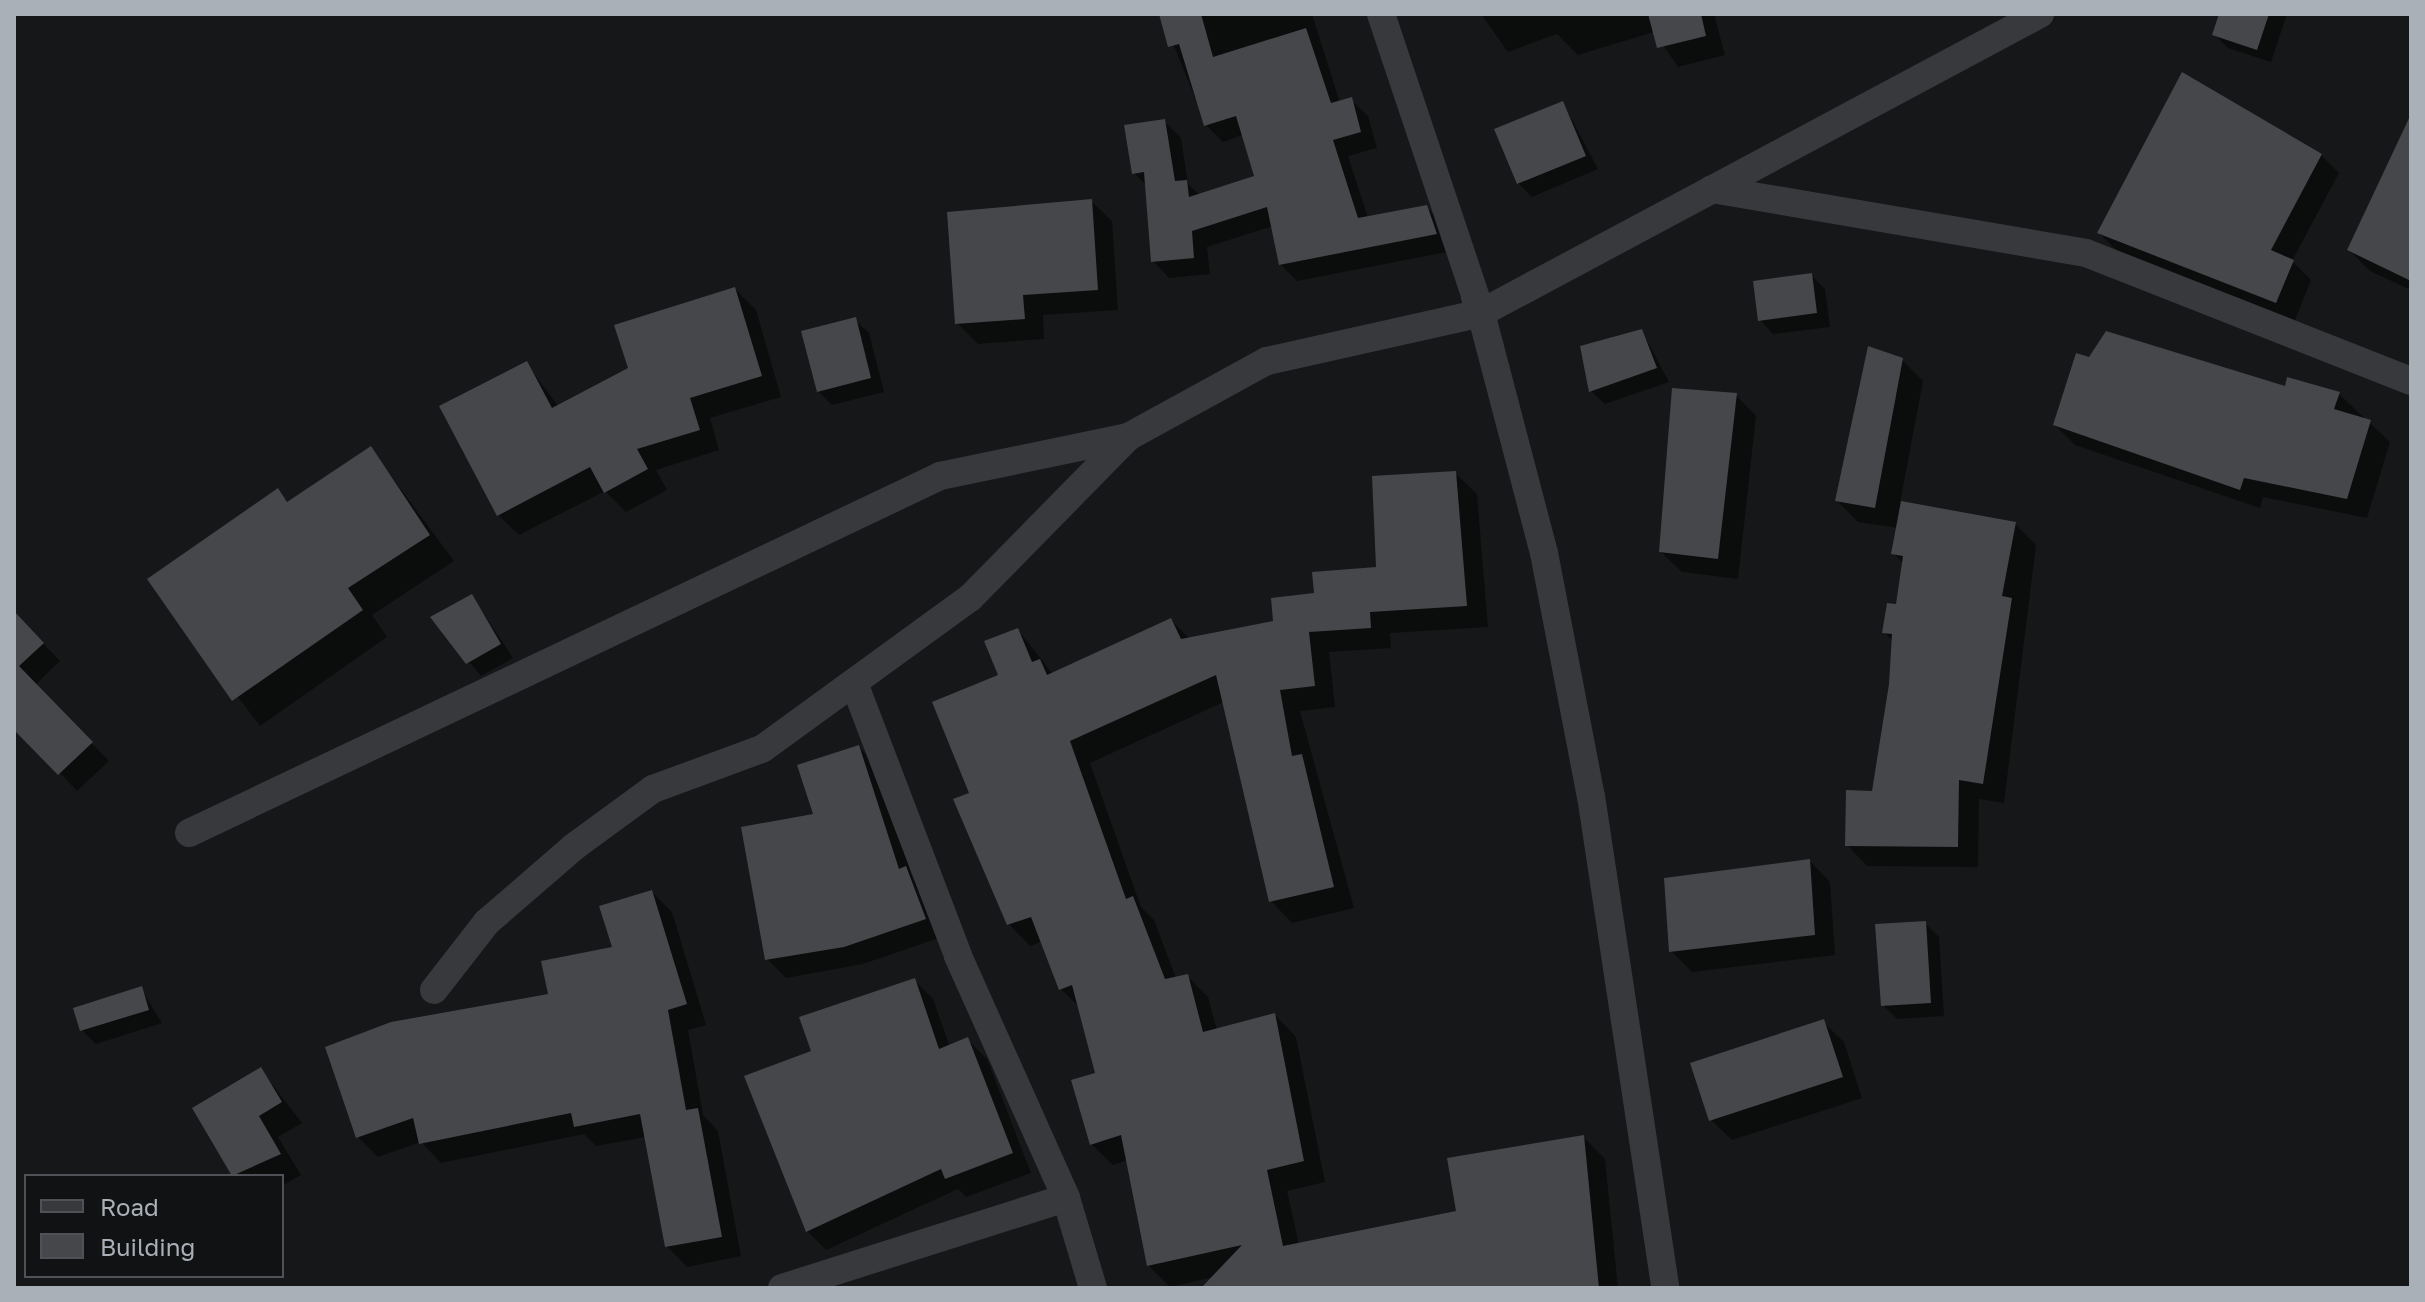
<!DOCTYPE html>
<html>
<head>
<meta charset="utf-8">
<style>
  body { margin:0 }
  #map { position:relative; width:2425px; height:1302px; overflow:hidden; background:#161718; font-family:"Golos Text",sans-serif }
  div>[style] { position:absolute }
  .shadow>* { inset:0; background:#0007 }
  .building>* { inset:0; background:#45474b }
  .minor>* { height:28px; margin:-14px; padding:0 14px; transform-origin:14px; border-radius:14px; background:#38393d }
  span { translate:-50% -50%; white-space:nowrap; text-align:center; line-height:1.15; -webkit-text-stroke:8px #111213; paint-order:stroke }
  .frame { position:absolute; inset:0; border:16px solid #a9b0b7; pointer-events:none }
  .legend { position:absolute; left:24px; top:1174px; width:260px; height:104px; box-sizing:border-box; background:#111213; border:2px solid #4e5155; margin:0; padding:10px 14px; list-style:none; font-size:24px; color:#a9b0b7 }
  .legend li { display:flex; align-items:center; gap:16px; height:40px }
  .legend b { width:40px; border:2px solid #4e5155 }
</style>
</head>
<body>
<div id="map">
  <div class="shadow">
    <i style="clip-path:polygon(1161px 14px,1312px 14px,1340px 103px,1351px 100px,1368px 116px,1377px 148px,1348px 156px,1368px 218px,1426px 207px,1443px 224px,1452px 251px,1297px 281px,1280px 264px,1273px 226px,1207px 247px,1210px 274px,1169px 278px,1153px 261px,1147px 186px,1134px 173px,1164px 121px,1181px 138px,1188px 184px,1200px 195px,1256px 178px,1243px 135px,1223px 142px,1206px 125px)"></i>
    <i style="clip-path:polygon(1481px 14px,1714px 14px,1725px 55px,1678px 67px,1654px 32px,1578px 55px,1557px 34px,1508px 52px)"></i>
    <i style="clip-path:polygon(2221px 14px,2287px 14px,2271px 62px,2228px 48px,2214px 34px)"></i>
    <i style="clip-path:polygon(1563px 103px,1598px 169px,1532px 197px,1518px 183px)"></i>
    <i style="clip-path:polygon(2321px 155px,2339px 173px,2292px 261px,2311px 280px,2295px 320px,2117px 251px,2099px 233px)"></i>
    <i style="clip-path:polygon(2411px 164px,2411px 290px,2370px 271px,2349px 250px)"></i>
    <i style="clip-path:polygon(1091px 201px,1112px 221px,1118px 310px,1043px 315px,1044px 339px,978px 344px,957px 323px)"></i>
    <i style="clip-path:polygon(1811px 275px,1825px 289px,1830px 327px,1773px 334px,1760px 320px)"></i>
    <i style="clip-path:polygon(735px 289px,756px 310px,781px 397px,710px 418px,719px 450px,656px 470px,667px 490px,626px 512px,605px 491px,519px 535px,498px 515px,526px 363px,559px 407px,630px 369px)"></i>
    <i style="clip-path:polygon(855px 320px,869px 333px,884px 392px,832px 405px,818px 391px)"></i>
    <i style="clip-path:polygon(1642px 331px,1669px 382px,1605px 404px,1591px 391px)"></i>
    <i style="clip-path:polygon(1902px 360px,1923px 381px,1900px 503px,2015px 524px,2036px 545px,2004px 803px,1979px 799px,1978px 867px,1867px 866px,1847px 845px,1873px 793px,1891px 685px,1893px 641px,1884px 632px,1898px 607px,1904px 564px,1893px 553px,1898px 528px,1858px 522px,1837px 501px)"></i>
    <i style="clip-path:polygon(2286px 388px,2339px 394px,2390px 442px,2367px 518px,2263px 497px,2260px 508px,2075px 445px,2055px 425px)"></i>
    <i style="clip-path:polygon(1736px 395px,1756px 416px,1738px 579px,1682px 572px,1661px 552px)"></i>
    <i style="clip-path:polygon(371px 449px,454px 561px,372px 615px,387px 637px,260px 726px,149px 580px,277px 491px,289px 503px)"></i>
    <i style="clip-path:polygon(1455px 473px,1477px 494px,1488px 627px,1390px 633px,1391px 648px,1329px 652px,1335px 707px,1300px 711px,1354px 908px,1292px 923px,1271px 901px,1224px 702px,1090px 763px,1141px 907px,1154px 920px,1176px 978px,1187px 976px,1208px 997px,1217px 1030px,1275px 1015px,1296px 1037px,1325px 1182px,1287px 1191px,1299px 1245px,1458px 1212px,1584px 1138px,1605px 1159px,1618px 1288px,1204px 1288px,1214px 1277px,1170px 1287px,1149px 1266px,1128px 1160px,1113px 1165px,1091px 1144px,1098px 1075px,1080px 1008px,1061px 989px,1043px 941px,1030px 946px,1009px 924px,972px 794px,1001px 676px,1018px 630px,1053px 674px,1171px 620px,1190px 639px,1276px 623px,1316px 595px,1378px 569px)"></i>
    <i style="clip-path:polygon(472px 596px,513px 658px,481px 676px,432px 618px)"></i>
    <i style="clip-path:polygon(14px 613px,60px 661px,35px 685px,109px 761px,77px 791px,14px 724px)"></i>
    <i style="clip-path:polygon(859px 747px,877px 766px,912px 876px,942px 937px,863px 964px,786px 978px,767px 959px,815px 816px)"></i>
    <i style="clip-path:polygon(1810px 861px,1830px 882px,1835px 955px,1692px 972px,1671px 951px)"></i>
    <i style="clip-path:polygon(652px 892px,672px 912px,706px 1025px,688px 1030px,703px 1115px,718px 1131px,741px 1256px,687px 1267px,667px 1246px,646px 1137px,596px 1146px,584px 1134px,441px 1163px,421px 1142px,378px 1157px,358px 1137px,614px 948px)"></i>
    <i style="clip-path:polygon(1925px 923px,1939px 937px,1944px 1016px,1897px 1019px,1883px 1005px)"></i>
    <i style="clip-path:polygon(914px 980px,933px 999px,950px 1047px,968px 1040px,987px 1059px,1031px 1173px,966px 1197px,958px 1189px,826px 1250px,807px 1231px,813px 1052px)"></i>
    <i style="clip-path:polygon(141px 989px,162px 1023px,96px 1044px,82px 1030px)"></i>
    <i style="clip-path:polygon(1823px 1022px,1844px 1042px,1862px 1098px,1732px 1140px,1711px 1120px)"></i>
    <i style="clip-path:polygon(261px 1070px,302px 1123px,278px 1137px,301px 1175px,282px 1186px,282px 1176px,234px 1176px,194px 1109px)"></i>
  </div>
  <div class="building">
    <i style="clip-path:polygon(1159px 14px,1201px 14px,1213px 57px,1306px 28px,1331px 103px,1352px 97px,1361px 132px,1333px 140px,1358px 218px,1427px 205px,1437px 234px,1279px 265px,1267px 207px,1192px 231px,1194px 258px,1151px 262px,1144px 172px,1132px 174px,1124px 125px,1165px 119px,1175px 181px,1187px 180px,1189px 197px,1254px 176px,1236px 116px,1204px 126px,1179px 44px,1168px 47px)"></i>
    <i style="clip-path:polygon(1648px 14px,1701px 14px,1706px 36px,1657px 48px)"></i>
    <i style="clip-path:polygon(2219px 14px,2269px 14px,2257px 50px,2212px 35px)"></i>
    <i style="clip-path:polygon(2182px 72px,2322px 154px,2271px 250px,2294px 260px,2276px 303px,2097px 233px)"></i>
    <i style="clip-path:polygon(1563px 101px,1586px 156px,1517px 184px,1494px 129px)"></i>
    <i style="clip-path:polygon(2411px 114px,2411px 281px,2347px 250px)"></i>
    <i style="clip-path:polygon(1092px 199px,1098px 290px,1023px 295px,1025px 319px,955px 324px,947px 212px)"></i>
    <i style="clip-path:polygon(1812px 273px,1817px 313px,1758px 321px,1753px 281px)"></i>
    <i style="clip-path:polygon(735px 287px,762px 376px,690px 398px,700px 430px,637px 449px,648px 469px,604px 493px,590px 467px,497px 516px,439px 406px,527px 361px,552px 408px,628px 368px,614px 325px)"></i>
    <i style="clip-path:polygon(856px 317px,871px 378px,817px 392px,801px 331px)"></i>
    <i style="clip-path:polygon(1642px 329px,1657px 368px,1589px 392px,1580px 346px)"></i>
    <i style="clip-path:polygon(2106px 331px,2285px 386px,2287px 377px,2340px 392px,2334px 409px,2371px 420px,2347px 499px,2244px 478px,2240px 490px,2053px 425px,2076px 353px,2089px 357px)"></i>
    <i style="clip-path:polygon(1868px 346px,1903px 358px,1875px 508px,1835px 501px)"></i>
    <i style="clip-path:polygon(1672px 388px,1737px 393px,1718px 559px,1659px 552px)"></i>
    <i style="clip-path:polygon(371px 446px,430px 535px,348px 588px,363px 610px,232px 701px,147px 579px,278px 488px,287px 502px)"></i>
    <i style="clip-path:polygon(1456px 471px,1467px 606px,1370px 612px,1371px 628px,1309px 632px,1315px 686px,1280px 690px,1292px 756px,1302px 754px,1334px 887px,1269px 902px,1216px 675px,1070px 741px,1126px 899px,1133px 896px,1165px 979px,1188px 974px,1203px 1032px,1275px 1013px,1304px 1161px,1267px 1170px,1283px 1246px,1456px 1211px,1447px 1158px,1584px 1135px,1599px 1288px,1201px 1288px,1242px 1245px,1147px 1266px,1121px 1135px,1090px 1145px,1071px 1080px,1095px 1073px,1072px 985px,1059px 990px,1031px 917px,1007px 925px,953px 799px,969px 793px,932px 702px,998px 675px,984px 641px,1018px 628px,1032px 662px,1040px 659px,1047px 675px,1171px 618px,1181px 639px,1273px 621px,1271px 598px,1314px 593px,1312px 572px,1376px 567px,1372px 476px)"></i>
    <i style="clip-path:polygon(1901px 501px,2016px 522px,2002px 596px,2012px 598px,1983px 784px,1959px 780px,1958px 847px,1845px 846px,1846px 790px,1872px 791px,1889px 684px,1892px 634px,1882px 633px,1887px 603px,1896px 604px,1903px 556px,1891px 554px)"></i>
    <i style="clip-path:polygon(472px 594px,501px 644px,466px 664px,430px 617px)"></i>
    <i style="clip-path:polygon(14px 611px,44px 643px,19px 666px,93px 742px,58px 775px,14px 730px)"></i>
    <i style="clip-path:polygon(859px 745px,899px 869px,906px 866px,926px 919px,844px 947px,765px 960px,741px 827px,813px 814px,797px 765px)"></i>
    <i style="clip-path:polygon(1810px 859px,1815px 935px,1669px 952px,1664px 878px)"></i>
    <i style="clip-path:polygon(652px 890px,687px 1004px,668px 1010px,686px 1110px,698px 1108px,722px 1237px,665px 1247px,640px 1114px,574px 1127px,571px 1113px,419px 1144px,413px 1118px,356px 1138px,325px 1047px,391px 1022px,548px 994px,541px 961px,612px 947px,599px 906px)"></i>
    <i style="clip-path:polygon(1926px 921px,1931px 1003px,1881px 1006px,1875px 924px)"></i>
    <i style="clip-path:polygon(915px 978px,939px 1049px,968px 1037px,1013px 1153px,945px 1179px,941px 1169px,806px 1232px,744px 1076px,811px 1051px,799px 1017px)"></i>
    <i style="clip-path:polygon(142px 986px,149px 1010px,80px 1031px,73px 1008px)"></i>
    <i style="clip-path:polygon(1824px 1019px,1843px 1077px,1709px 1121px,1690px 1063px)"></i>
    <i style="clip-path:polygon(261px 1067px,282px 1102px,259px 1116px,281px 1154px,232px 1176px,192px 1108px)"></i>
  </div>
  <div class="minor">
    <i style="left:1381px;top:14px;width:315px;rotate:71.5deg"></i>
    <i style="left:1481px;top:313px;width:248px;rotate:75.3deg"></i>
    <i style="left:1544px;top:553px;width:248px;rotate:79.1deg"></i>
    <i style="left:1591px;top:796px;width:498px;rotate:81.4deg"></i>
    <i style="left:1712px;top:189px;width:379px;rotate:9.7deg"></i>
    <i style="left:2086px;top:253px;width:349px;rotate:21.5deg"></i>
    <i style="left:1475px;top:297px;width:17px;rotate:69deg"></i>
    <i style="left:1481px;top:313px;width:634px;rotate:-28.14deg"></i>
    <i style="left:854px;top:683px;width:292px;rotate:69.1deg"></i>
    <i style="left:958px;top:956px;width:265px;rotate:65.9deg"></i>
    <i style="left:1066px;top:1198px;width:94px;rotate:73.3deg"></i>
    <i style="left:189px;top:833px;width:832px;rotate:-25.42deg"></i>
    <i style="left:940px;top:476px;width:192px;rotate:-11.7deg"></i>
    <i style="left:1128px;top:437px;width:158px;rotate:-28.7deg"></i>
    <i style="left:1267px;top:361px;width:219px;rotate:-12.6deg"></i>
    <i style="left:434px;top:990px;width:86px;rotate:-52.1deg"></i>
    <i style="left:487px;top:922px;width:116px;rotate:-40.8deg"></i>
    <i style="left:575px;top:846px;width:97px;rotate:-36.2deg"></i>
    <i style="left:653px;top:789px;width:116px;rotate:-20.2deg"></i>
    <i style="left:762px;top:749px;width:257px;rotate:-36deg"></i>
    <i style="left:970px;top:598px;width:226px;rotate:-45.5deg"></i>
    <i style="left:782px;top:1288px;width:298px;rotate:-17.6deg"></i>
  </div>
  <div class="frame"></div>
  <ul class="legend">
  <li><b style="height:10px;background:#38393d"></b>Road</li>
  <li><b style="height:22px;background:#45474b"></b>Building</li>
  </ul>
</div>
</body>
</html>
